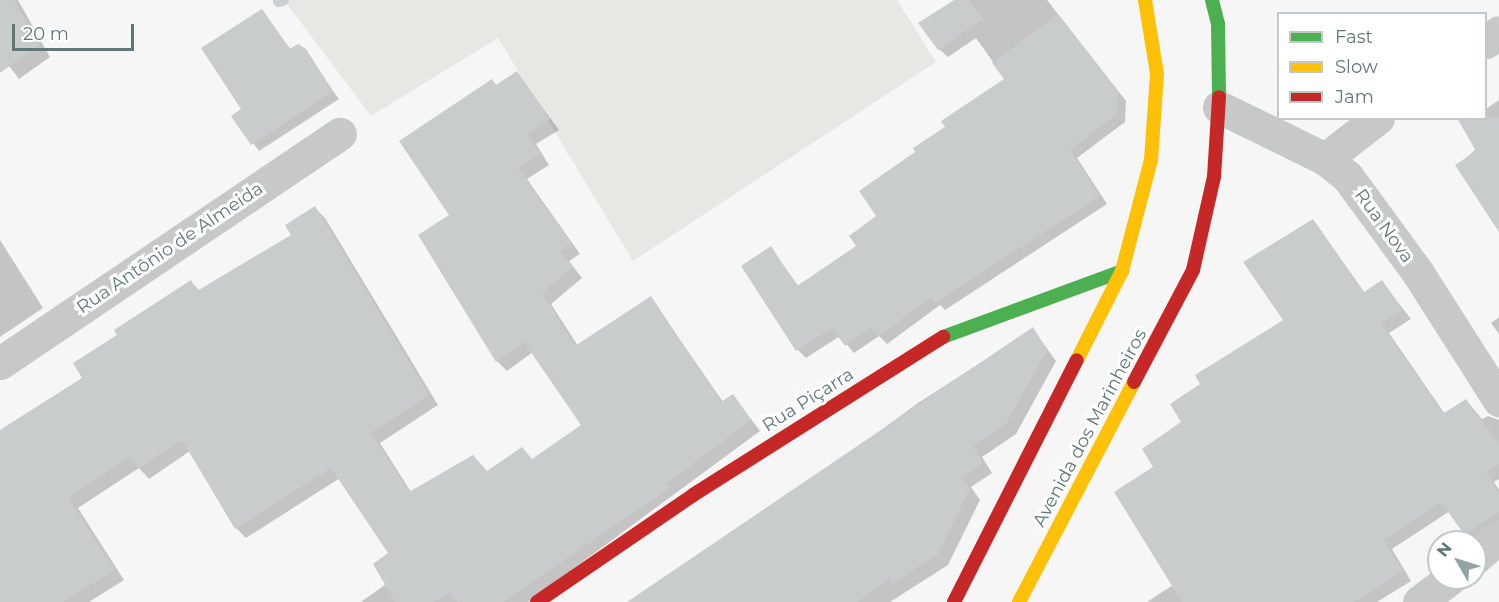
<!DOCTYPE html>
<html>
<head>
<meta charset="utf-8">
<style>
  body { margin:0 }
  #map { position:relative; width:1499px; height:602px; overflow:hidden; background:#f6f6f6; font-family:Montserrat,sans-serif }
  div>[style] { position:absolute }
  .green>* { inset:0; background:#e7e8e3 }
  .shadow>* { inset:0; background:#0003 }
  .stream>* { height:12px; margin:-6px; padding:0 6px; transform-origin:6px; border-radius:6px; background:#c8d2d1 }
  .building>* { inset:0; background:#c9cccc }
  .street>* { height:33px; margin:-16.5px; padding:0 16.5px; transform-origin:16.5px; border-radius:16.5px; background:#c7c9c9 }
  .fast>* { height:14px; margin:-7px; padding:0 7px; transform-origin:7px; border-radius:7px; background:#4caf50 }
  .slow>* { height:14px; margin:-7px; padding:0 7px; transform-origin:7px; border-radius:7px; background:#ffc107 }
  .jam>* { height:14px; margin:-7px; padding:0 7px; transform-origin:7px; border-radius:7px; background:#c62828 }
  span { translate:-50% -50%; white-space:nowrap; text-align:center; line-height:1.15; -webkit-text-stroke:6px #fff; paint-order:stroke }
  .street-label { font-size:18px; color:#607778 }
  .legend { position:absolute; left:1277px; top:12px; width:210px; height:108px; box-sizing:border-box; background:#fff; border:2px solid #bfc9c9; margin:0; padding:8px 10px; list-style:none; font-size:18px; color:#607778 }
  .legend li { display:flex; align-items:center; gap:12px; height:30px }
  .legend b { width:30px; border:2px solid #bfc9c9 }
  .north { position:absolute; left:1427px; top:530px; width:60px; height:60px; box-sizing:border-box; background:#fff; border:2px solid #bfc9c9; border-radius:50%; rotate:309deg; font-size:16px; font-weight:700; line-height:24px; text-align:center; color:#607778 }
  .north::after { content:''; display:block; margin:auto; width:21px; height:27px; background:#94a3a4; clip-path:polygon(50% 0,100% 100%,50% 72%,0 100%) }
  .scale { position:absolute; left:12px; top:24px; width:122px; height:27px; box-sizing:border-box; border:3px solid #607778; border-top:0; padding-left:8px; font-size:18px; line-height:21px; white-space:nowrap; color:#607778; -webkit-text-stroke:4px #fff; paint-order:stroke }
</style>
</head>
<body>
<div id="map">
  <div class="green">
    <i style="clip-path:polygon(284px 0,897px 0,936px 62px,633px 261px,498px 38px,371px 116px)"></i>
  </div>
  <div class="shadow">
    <i style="clip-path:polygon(0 0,18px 0,50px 57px,19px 79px,0 54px)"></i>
    <i style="clip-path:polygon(957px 0,1047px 0,1126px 101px,1125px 122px,1077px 158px,1107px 204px,945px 310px,940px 305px,887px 344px,879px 336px,854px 353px,840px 336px,806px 358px,798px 350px,771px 248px,799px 287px,858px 247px,917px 152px,1006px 80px,976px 38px,948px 57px,939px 49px)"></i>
    <i style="clip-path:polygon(261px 11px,291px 50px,305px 53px,339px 99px,259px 151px,233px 116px,243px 109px)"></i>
    <i style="clip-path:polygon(517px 73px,559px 130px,536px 144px,549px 165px,527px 179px,580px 254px,569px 261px,582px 278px,551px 304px,578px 346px,651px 298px,723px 402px,733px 395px,760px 431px,528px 602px,361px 602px,386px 584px,390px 554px,340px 478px,246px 538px,236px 528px,190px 451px,149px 479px,139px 468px,78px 508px,124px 580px,89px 602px,0 602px,0 432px,84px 378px,119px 335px,191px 282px,200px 291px,293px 235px,315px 208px,325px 218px,438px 405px,380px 443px,411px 492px,533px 460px,583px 425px,533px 352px,507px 371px,497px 361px,451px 216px,492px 81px,497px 86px)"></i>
    <i style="clip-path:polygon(1499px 100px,1499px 219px,1457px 166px,1476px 149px,1486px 109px)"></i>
    <i style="clip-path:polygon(1313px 221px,1365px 293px,1382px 282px,1411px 319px,1389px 333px,1445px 414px,1466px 400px,1482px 419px,1488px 416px,1499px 420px,1499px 479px,1494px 482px,1499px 490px,1499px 526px,1473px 542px,1450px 511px,1392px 549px,1411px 581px,1377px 602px,1147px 602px,1173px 585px,1155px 468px,1202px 384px,1285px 320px)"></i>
    <i style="clip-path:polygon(0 240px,43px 308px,0 337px)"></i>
    <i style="clip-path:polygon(1499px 317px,1499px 334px,1491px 323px)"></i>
    <i style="clip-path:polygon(1033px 329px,1056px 361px,1016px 434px,982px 457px,992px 473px,971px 487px,980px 500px,948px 565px,890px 602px,647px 602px,918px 403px)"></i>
  </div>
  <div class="stream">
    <i style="left:279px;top:1px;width:4px;rotate:-14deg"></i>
  </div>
  <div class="building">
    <i style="clip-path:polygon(0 0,14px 0,39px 45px,0 73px)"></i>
    <i style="clip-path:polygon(954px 0,968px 0,983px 19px,938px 50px,918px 23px)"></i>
    <i style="clip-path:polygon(262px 9px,290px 49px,298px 44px,306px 49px,333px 91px,251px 145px,231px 116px,241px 109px,201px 48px)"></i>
    <i style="clip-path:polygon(1058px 14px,1118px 91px,1117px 114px,1070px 150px,1100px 196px,935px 303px,931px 297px,878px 337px,871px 328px,845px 346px,832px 328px,796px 351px,741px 266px,771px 246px,797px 286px,856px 246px,849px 236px,876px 216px,859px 191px,915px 152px,913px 148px,945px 127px,941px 121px,1004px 79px,992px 63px)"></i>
    <i style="clip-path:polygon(517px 71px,550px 119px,527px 134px,540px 154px,518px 168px,571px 243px,560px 251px,573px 267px,542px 293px,575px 346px,651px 296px,721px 402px,733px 394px,751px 420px,666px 484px,670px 488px,503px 602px,457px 602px,450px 592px,434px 602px,395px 602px,373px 564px,388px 553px,331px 468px,235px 529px,182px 440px,138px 469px,130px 457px,68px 498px,115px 570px,63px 602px,0 602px,0 430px,82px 378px,73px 363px,117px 335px,114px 330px,191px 280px,197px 291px,291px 235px,285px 225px,315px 206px,429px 395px,371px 433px,409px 492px,473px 455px,487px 471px,522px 447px,532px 459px,581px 425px,524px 342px,496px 362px,418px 235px,449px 215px,399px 141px,492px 79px,496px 85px)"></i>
    <i style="clip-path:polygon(1457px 118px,1499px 118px,1499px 232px,1455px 165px,1476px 151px)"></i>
    <i style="clip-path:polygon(1313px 219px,1364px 292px,1382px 280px,1403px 310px,1381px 324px,1444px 413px,1466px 399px,1499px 444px,1499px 464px,1486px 472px,1499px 493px,1499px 512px,1464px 534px,1441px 502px,1384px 540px,1403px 571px,1354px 602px,1182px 602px,1114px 492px,1153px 467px,1142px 449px,1181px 422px,1170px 404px,1200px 384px,1195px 375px,1283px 320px,1243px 262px)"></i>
    <i style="clip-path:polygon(1033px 327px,1047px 350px,1006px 424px,973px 446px,983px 463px,962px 477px,970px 489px,938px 554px,892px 584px,889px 579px,858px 602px,627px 602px)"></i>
  </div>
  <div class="street">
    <i style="left:1486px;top:42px;width:16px;rotate:-38deg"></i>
    <i style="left:1219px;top:107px;width:118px;rotate:26.1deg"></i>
    <i style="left:1325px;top:159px;width:28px;rotate:38deg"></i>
    <i style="left:1347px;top:176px;width:120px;rotate:53.8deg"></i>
    <i style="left:1418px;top:273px;width:151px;rotate:57.5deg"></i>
    <i style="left:1325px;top:159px;width:67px;rotate:-37.7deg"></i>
    <i style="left:0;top:363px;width:410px;rotate:-34deg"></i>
    <i style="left:1475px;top:558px;width:32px;rotate:-41deg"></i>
    <i style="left:1419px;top:602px;width:40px;rotate:-37deg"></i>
  </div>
  <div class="fast">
    <i style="left:1212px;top:0;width:25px;rotate:76deg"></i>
    <i style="left:1218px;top:24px;width:73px;rotate:89.2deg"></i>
    <i style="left:943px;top:337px;width:191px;rotate:-20.2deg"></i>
  </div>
  <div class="slow">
    <i style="left:1077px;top:360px;width:100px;rotate:-63.2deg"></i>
    <i style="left:1122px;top:271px;width:115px;rotate:-75.4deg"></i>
    <i style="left:1151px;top:160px;width:86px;rotate:-86deg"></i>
    <i style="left:1157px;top:74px;width:75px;rotate:-99.2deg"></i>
    <i style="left:1019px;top:602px;width:248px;rotate:-62.4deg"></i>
  </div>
  <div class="jam">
    <i style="left:1134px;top:382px;width:127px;rotate:-62.2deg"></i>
    <i style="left:1193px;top:270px;width:95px;rotate:-77.3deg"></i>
    <i style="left:1214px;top:177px;width:80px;rotate:-86.4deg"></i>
    <i style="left:537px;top:602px;width:189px;rotate:-34.4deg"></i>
    <i style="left:693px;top:495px;width:296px;rotate:-32.3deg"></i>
    <i style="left:954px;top:602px;width:271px;rotate:-63.1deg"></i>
  </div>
  <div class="street-label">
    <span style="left:1384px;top:226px;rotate:54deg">Rua Nova</span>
    <span style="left:170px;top:248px;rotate:-34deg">Rua Antônio de Almeida</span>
    <span style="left:808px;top:400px;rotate:-32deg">Rua Piçarra</span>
    <span style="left:1090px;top:428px;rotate:-62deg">Avenida dos Marinheiros</span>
  </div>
  <ul class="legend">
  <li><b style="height:8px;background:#4caf50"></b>Fast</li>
  <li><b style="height:8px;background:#ffc107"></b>Slow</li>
  <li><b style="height:8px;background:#c62828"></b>Jam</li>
  </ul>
  <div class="north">N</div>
  <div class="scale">20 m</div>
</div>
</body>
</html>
